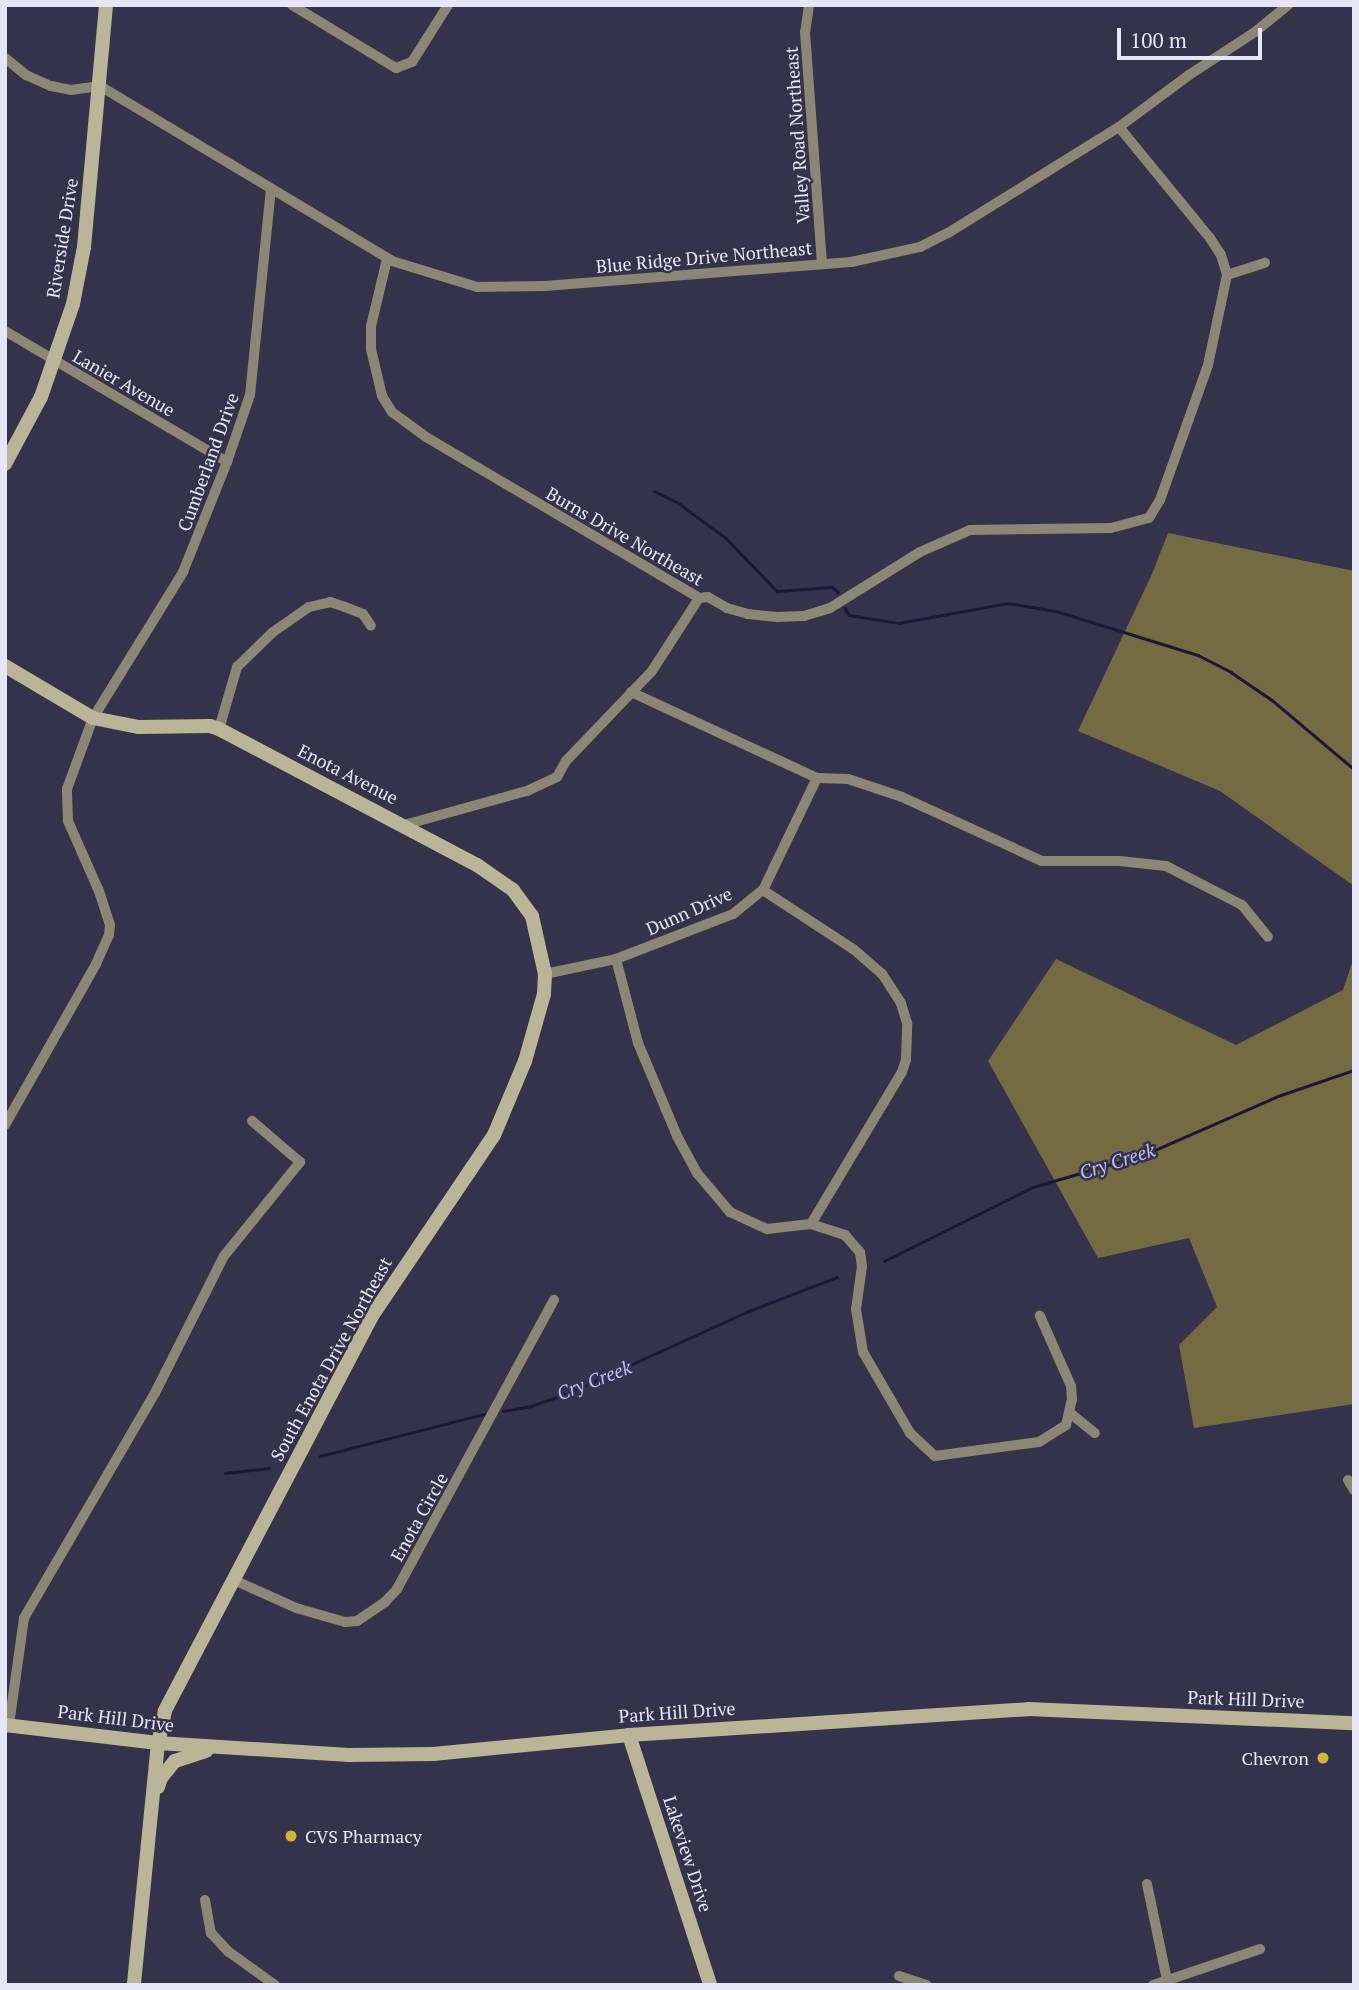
<!DOCTYPE html>
<html>
<head>
<meta charset="utf-8">
<style>
  body { margin:0 }
  #map { position:relative; width:1359px; height:1990px; overflow:hidden; background:#34334b; font-family:"PT Serif",serif }
  div>[style] { position:absolute }
  .forest>* { inset:0; background:#756b43 }
  .stream>* { height:2.5px; margin:-1.25px; padding:0 1.25px; transform-origin:1.25px; border-radius:1.25px; background:#1c1737 }
  .street>* { height:10px; margin:-5px; padding:0 5px; transform-origin:5px; border-radius:5px; background:#8b8775 }
  .secondary>* { height:14px; margin:-7px; padding:0 7px; transform-origin:7px; border-radius:7px; background:#bbb598 }
  .dots>* { width:19px; height:19px; translate:-50% -50%; box-sizing:border-box; border:4px solid #34334b; border-radius:50% }
  span { translate:-50% -50%; white-space:nowrap; text-align:center; line-height:1.15; -webkit-text-stroke:5px #34334b; paint-order:stroke }
  .street-label { font-size:18px; color:#e7e6f6 }
  .poi-label { font-size:18px; color:#e7e6f6 }
  .right { translate:-100% -50%; text-align:right }
  .left { translate:0 -50%; text-align:left }
  .water-label { font-size:19px; color:#bfbbfb; font-style:italic }
  .frame { position:absolute; inset:0; border:7px solid #e7e6f6; pointer-events:none }
  .scale { position:absolute; left:1117px; top:28px; width:145px; height:32px; box-sizing:border-box; border:4px solid #e7e6f6; border-top:0; padding-left:9px; font-size:21px; line-height:24px; white-space:nowrap; color:#e7e6f6; -webkit-text-stroke:5px #34334b; paint-order:stroke }
</style>
</head>
<body>
<div id="map">
  <div class="forest">
    <i style="clip-path:polygon(1168px 533px,1354px 571px,1354px 886px,1220px 791px,1078px 731px,1152px 574px)"></i>
    <i style="clip-path:polygon(1354px 957px,1354px 1404px,1194px 1428px,1179px 1345px,1217px 1307px,1189px 1238px,1098px 1258px,988px 1061px,1056px 959px,1236px 1045px,1343px 990px)"></i>
  </div>
  <div class="stream">
    <i style="left:654px;top:491px;width:25px;rotate:26deg"></i>
    <i style="left:677px;top:502px;width:61px;rotate:36.3deg"></i>
    <i style="left:726px;top:538px;width:74px;rotate:46.1deg"></i>
    <i style="left:777px;top:591px;width:55px;rotate:-4.2deg"></i>
    <i style="left:832px;top:587px;width:8px;rotate:40deg"></i>
    <i style="left:845px;top:608px;width:8px;rotate:60deg"></i>
    <i style="left:849px;top:615px;width:51px;rotate:9.1deg"></i>
    <i style="left:899px;top:623px;width:111px;rotate:-10.4deg"></i>
    <i style="left:1008px;top:603px;width:49px;rotate:9.5deg"></i>
    <i style="left:1056px;top:611px;width:149px;rotate:17.2deg"></i>
    <i style="left:1198px;top:655px;width:37px;rotate:27deg"></i>
    <i style="left:1231px;top:672px;width:50px;rotate:34.3deg"></i>
    <i style="left:1272px;top:700px;width:107px;rotate:40.1deg"></i>
    <i style="left:884px;top:1261px;width:166px;rotate:-26.4deg"></i>
    <i style="left:1033px;top:1187px;width:118px;rotate:-16.3deg"></i>
    <i style="left:1146px;top:1154px;width:144px;rotate:-23.7deg"></i>
    <i style="left:1278px;top:1096px;width:80px;rotate:-18.9deg"></i>
    <i style="left:503px;top:1411px;width:28px;rotate:-10deg"></i>
    <i style="left:531px;top:1406px;width:42px;rotate:-19.3deg"></i>
    <i style="left:571px;top:1392px;width:196px;rotate:-24.5deg"></i>
    <i style="left:749px;top:1311px;width:94px;rotate:-21.1deg"></i>
    <i style="left:320px;top:1456px;width:169px;rotate:-14.4deg"></i>
    <i style="left:225px;top:1473px;width:44px;rotate:-6.5deg"></i>
  </div>
  <div class="street">
    <i style="left:292px;top:5px;width:122px;rotate:31.2deg"></i>
    <i style="left:396px;top:68px;width:17px;rotate:-21deg"></i>
    <i style="left:412px;top:62px;width:67px;rotate:-57.7deg"></i>
    <i style="left:809px;top:5px;width:27px;rotate:98deg"></i>
    <i style="left:805px;top:32px;width:232px;rotate:85.8deg"></i>
    <i style="left:5px;top:58px;width:27px;rotate:39deg"></i>
    <i style="left:26px;top:75px;width:27px;rotate:24deg"></i>
    <i style="left:51px;top:86px;width:20px;rotate:11deg"></i>
    <i style="left:71px;top:90px;width:29px;rotate:-8deg"></i>
    <i style="left:100px;top:86px;width:340px;rotate:30.9deg"></i>
    <i style="left:392px;top:261px;width:89px;rotate:17deg"></i>
    <i style="left:477px;top:287px;width:68px;rotate:-0.8deg"></i>
    <i style="left:545px;top:286px;width:307px;rotate:-4.5deg"></i>
    <i style="left:851px;top:262px;width:71px;rotate:-12.3deg"></i>
    <i style="left:920px;top:247px;width:31px;rotate:-27deg"></i>
    <i style="left:948px;top:233px;width:201px;rotate:-31.8deg"></i>
    <i style="left:1119px;top:127px;width:87px;rotate:-36.6deg"></i>
    <i style="left:1189px;top:75px;width:79px;rotate:-33.1deg"></i>
    <i style="left:1255px;top:32px;width:43px;rotate:-39.3deg"></i>
    <i style="left:1119px;top:127px;width:144px;rotate:50.7deg"></i>
    <i style="left:1210px;top:238px;width:20px;rotate:57deg"></i>
    <i style="left:1221px;top:255px;width:21px;rotate:73deg"></i>
    <i style="left:1227px;top:275px;width:40px;rotate:-18deg"></i>
    <i style="left:387px;top:259px;width:69px;rotate:103.4deg"></i>
    <i style="left:371px;top:326px;width:23px;rotate:90deg"></i>
    <i style="left:371px;top:349px;width:48px;rotate:76.8deg"></i>
    <i style="left:382px;top:396px;width:19px;rotate:58deg"></i>
    <i style="left:392px;top:412px;width:42px;rotate:36.3deg"></i>
    <i style="left:426px;top:437px;width:317px;rotate:30.5deg"></i>
    <i style="left:699px;top:598px;width:9px;rotate:-6deg"></i>
    <i style="left:708px;top:597px;width:22px;rotate:30deg"></i>
    <i style="left:727px;top:608px;width:22px;rotate:16deg"></i>
    <i style="left:748px;top:614px;width:29px;rotate:6deg"></i>
    <i style="left:777px;top:617px;width:27px;rotate:-2deg"></i>
    <i style="left:804px;top:616px;width:27px;rotate:-17deg"></i>
    <i style="left:830px;top:608px;width:106px;rotate:-31.9deg"></i>
    <i style="left:920px;top:552px;width:55px;rotate:-23.7deg"></i>
    <i style="left:970px;top:530px;width:141px;rotate:-0.8deg"></i>
    <i style="left:1111px;top:528px;width:39px;rotate:-15deg"></i>
    <i style="left:1149px;top:518px;width:21px;rotate:-59deg"></i>
    <i style="left:1160px;top:500px;width:143px;rotate:-70.4deg"></i>
    <i style="left:1208px;top:365px;width:92px;rotate:-78.1deg"></i>
    <i style="left:5px;top:331px;width:258px;rotate:30.5deg"></i>
    <i style="left:631px;top:692px;width:205px;rotate:24.8deg"></i>
    <i style="left:817px;top:778px;width:31px;rotate:2deg"></i>
    <i style="left:848px;top:779px;width:57px;rotate:18.4deg"></i>
    <i style="left:902px;top:797px;width:154px;rotate:24.6deg"></i>
    <i style="left:1042px;top:861px;width:78px"></i>
    <i style="left:1120px;top:861px;width:46px;rotate:6.2deg"></i>
    <i style="left:1166px;top:866px;width:85px;rotate:27.2deg"></i>
    <i style="left:1242px;top:905px;width:41px;rotate:50.9deg"></i>
    <i style="left:219px;top:729px;width:65px;rotate:-73.8deg"></i>
    <i style="left:237px;top:667px;width:50px;rotate:-44.2deg"></i>
    <i style="left:273px;top:632px;width:44px;rotate:-34.8deg"></i>
    <i style="left:309px;top:607px;width:22px;rotate:-13deg"></i>
    <i style="left:330px;top:602px;width:16px;rotate:18deg"></i>
    <i style="left:345px;top:607px;width:19px;rotate:21deg"></i>
    <i style="left:363px;top:614px;width:14px;rotate:56deg"></i>
    <i style="left:404px;top:825px;width:128px;rotate:-15.5deg"></i>
    <i style="left:527px;top:791px;width:33px;rotate:-25deg"></i>
    <i style="left:557px;top:777px;width:18px;rotate:-61deg"></i>
    <i style="left:566px;top:761px;width:124px;rotate:-46.3deg"></i>
    <i style="left:652px;top:671px;width:87px;rotate:-57.2deg"></i>
    <i style="left:616px;top:959px;width:87px;rotate:75.3deg"></i>
    <i style="left:638px;top:1043px;width:101px;rotate:67.2deg"></i>
    <i style="left:677px;top:1136px;width:42px;rotate:61.6deg"></i>
    <i style="left:697px;top:1173px;width:51px;rotate:49.8deg"></i>
    <i style="left:730px;top:1212px;width:41px;rotate:24.7deg"></i>
    <i style="left:767px;top:1229px;width:44px;rotate:-6.5deg"></i>
    <i style="left:811px;top:1224px;width:177px;rotate:-59.1deg"></i>
    <i style="left:902px;top:1072px;width:13px;rotate:-72deg"></i>
    <i style="left:906px;top:1060px;width:37px;rotate:-88deg"></i>
    <i style="left:907px;top:1023px;width:21px;rotate:-107deg"></i>
    <i style="left:901px;top:1003px;width:35px;rotate:-123deg"></i>
    <i style="left:882px;top:974px;width:38px;rotate:-139deg"></i>
    <i style="left:853px;top:949px;width:108px;rotate:-146.8deg"></i>
    <i style="left:545px;top:974px;width:73px;rotate:-11.9deg"></i>
    <i style="left:616px;top:959px;width:125px;rotate:-21deg"></i>
    <i style="left:733px;top:914px;width:38px;rotate:-39deg"></i>
    <i style="left:763px;top:890px;width:124px;rotate:-64.3deg"></i>
    <i style="left:5px;top:1125px;width:185px;rotate:-60.5deg"></i>
    <i style="left:96px;top:964px;width:32px;rotate:-66deg"></i>
    <i style="left:109px;top:935px;width:10px;rotate:-84deg"></i>
    <i style="left:110px;top:925px;width:38px;rotate:-108deg"></i>
    <i style="left:98px;top:889px;width:74px;rotate:-113.8deg"></i>
    <i style="left:68px;top:821px;width:32px;rotate:-92deg"></i>
    <i style="left:67px;top:789px;width:76px;rotate:-69.9deg"></i>
    <i style="left:93px;top:718px;width:172px;rotate:-58.3deg"></i>
    <i style="left:183px;top:572px;width:118px;rotate:-68.2deg"></i>
    <i style="left:227px;top:462px;width:71px;rotate:-71.1deg"></i>
    <i style="left:250px;top:395px;width:206px;rotate:-84.2deg"></i>
    <i style="left:811px;top:1224px;width:36px;rotate:18deg"></i>
    <i style="left:845px;top:1235px;width:23px;rotate:49deg"></i>
    <i style="left:860px;top:1252px;width:14px;rotate:82deg"></i>
    <i style="left:862px;top:1266px;width:43px;rotate:97.9deg"></i>
    <i style="left:856px;top:1309px;width:44px;rotate:80.8deg"></i>
    <i style="left:863px;top:1352px;width:94px;rotate:59.9deg"></i>
    <i style="left:910px;top:1433px;width:34px;rotate:43deg"></i>
    <i style="left:935px;top:1456px;width:105px;rotate:-7.7deg"></i>
    <i style="left:1039px;top:1442px;width:32px;rotate:-32deg"></i>
    <i style="left:1066px;top:1425px;width:26px;rotate:-77deg"></i>
    <i style="left:1072px;top:1400px;width:14px;rotate:-94deg"></i>
    <i style="left:1071px;top:1386px;width:77px;rotate:-113.9deg"></i>
    <i style="left:1070px;top:1413px;width:32px;rotate:39deg"></i>
    <i style="left:1348px;top:1480px;width:12px;rotate:59deg"></i>
    <i style="left:236px;top:1581px;width:66px;rotate:24.2deg"></i>
    <i style="left:296px;top:1608px;width:51px;rotate:15.9deg"></i>
    <i style="left:345px;top:1622px;width:12px;rotate:-5deg"></i>
    <i style="left:357px;top:1621px;width:34px;rotate:-34deg"></i>
    <i style="left:385px;top:1602px;width:18px;rotate:-47deg"></i>
    <i style="left:397px;top:1589px;width:329px;rotate:-61.5deg"></i>
    <i style="left:9px;top:1725px;width:108px;rotate:-82deg"></i>
    <i style="left:24px;top:1618px;width:260px;rotate:-59.8deg"></i>
    <i style="left:155px;top:1393px;width:153px;rotate:-63.3deg"></i>
    <i style="left:224px;top:1256px;width:121px;rotate:-51deg"></i>
    <i style="left:300px;top:1162px;width:63px;rotate:-139.5deg"></i>
    <i style="left:1147px;top:1884px;width:98px;rotate:78.2deg"></i>
    <i style="left:205px;top:1900px;width:34px;rotate:80deg"></i>
    <i style="left:211px;top:1933px;width:26px;rotate:47deg"></i>
    <i style="left:229px;top:1952px;width:57px;rotate:35.7deg"></i>
    <i style="left:899px;top:1976px;width:29px;rotate:18deg"></i>
    <i style="left:1153px;top:1985px;width:113px;rotate:-18.6deg"></i>
  </div>
  <div class="secondary">
    <i style="left:5px;top:464px;width:76px;rotate:-61.8deg"></i>
    <i style="left:41px;top:397px;width:98px;rotate:-71deg"></i>
    <i style="left:73px;top:304px;width:58px;rotate:-79.1deg"></i>
    <i style="left:84px;top:247px;width:243px;rotate:-84.8deg"></i>
    <i style="left:5px;top:666px;width:102px;rotate:30.6deg"></i>
    <i style="left:93px;top:718px;width:47px;rotate:11.1deg"></i>
    <i style="left:139px;top:727px;width:71px;rotate:-0.8deg"></i>
    <i style="left:210px;top:726px;width:9px;rotate:18deg"></i>
    <i style="left:219px;top:729px;width:292px;rotate:27.8deg"></i>
    <i style="left:477px;top:865px;width:44px;rotate:34.8deg"></i>
    <i style="left:513px;top:890px;width:32px;rotate:54deg"></i>
    <i style="left:532px;top:916px;width:59px;rotate:77.4deg"></i>
    <i style="left:545px;top:974px;width:20px;rotate:93deg"></i>
    <i style="left:544px;top:994px;width:70px;rotate:105.8deg"></i>
    <i style="left:525px;top:1061px;width:80px;rotate:112.7deg"></i>
    <i style="left:494px;top:1135px;width:218px;rotate:124deg"></i>
    <i style="left:372px;top:1316px;width:446px;rotate:117.7deg"></i>
    <i style="left:165px;top:1711px;width:33px;rotate:102deg"></i>
    <i style="left:158px;top:1743px;width:243px;rotate:95.7deg"></i>
    <i style="left:5px;top:1725px;width:154px;rotate:6.7deg"></i>
    <i style="left:158px;top:1743px;width:191px;rotate:3.6deg"></i>
    <i style="left:349px;top:1755px;width:84px;rotate:-0.7deg"></i>
    <i style="left:433px;top:1754px;width:197px;rotate:-5.5deg"></i>
    <i style="left:629px;top:1735px;width:400px;rotate:-3.7deg"></i>
    <i style="left:1028px;top:1709px;width:326px;rotate:2.5deg"></i>
    <i style="left:629px;top:1735px;width:263px;rotate:72deg"></i>
    <i style="left:158px;top:1787px;width:9px;rotate:-72deg"></i>
    <i style="left:161px;top:1778px;width:22px;rotate:-51deg"></i>
    <i style="left:175px;top:1761px;width:33px;rotate:-18deg"></i>
  </div>
  <div class="dots">
    <i style="left:1323px;top:1758px;background:#d2b635"></i>
    <i style="left:291px;top:1836px;background:#d2b635"></i>
  </div>
  <div class="street-label">
    <span style="left:797px;top:135px;rotate:-94deg">Valley Road Northeast</span>
    <span style="left:62px;top:238px;rotate:-81deg">Riverside Drive</span>
    <span style="left:704px;top:257px;rotate:-5deg">Blue Ridge Drive Northeast</span>
    <span style="left:124px;top:383px;rotate:30deg">Lanier Avenue</span>
    <span style="left:208px;top:462px;rotate:-70deg">Cumberland Drive</span>
    <span style="left:625px;top:536px;rotate:30deg">Burns Drive Northeast</span>
    <span style="left:348px;top:774px;rotate:27deg">Enota Avenue</span>
    <span style="left:689px;top:911px;rotate:-24deg">Dunn Drive</span>
    <span style="left:331px;top:1359px;rotate:-61deg">South Enota Drive Northeast</span>
    <span style="left:419px;top:1517px;rotate:-61deg">Enota Circle</span>
    <span style="left:1246px;top:1699px;rotate:2deg">Park Hill Drive</span>
    <span style="left:677px;top:1712px;rotate:-4deg">Park Hill Drive</span>
    <span style="left:116px;top:1718px;rotate:7deg">Park Hill Drive</span>
    <span style="left:688px;top:1854px;rotate:72deg">Lakeview Drive</span>
  </div>
  <div class="poi-label">
    <span class="right" style="left:1309px;top:1758px">Chevron</span>
    <span class="left" style="left:305px;top:1836px">CVS Pharmacy</span>
  </div>
  <div class="water-label">
    <span style="left:1117px;top:1161px;rotate:-18deg">Cry Creek</span>
    <span style="left:594px;top:1380px;rotate:-21deg">Cry Creek</span>
  </div>
  <div class="frame"></div>
  <div class="scale">100 m</div>
</div>
</body>
</html>
